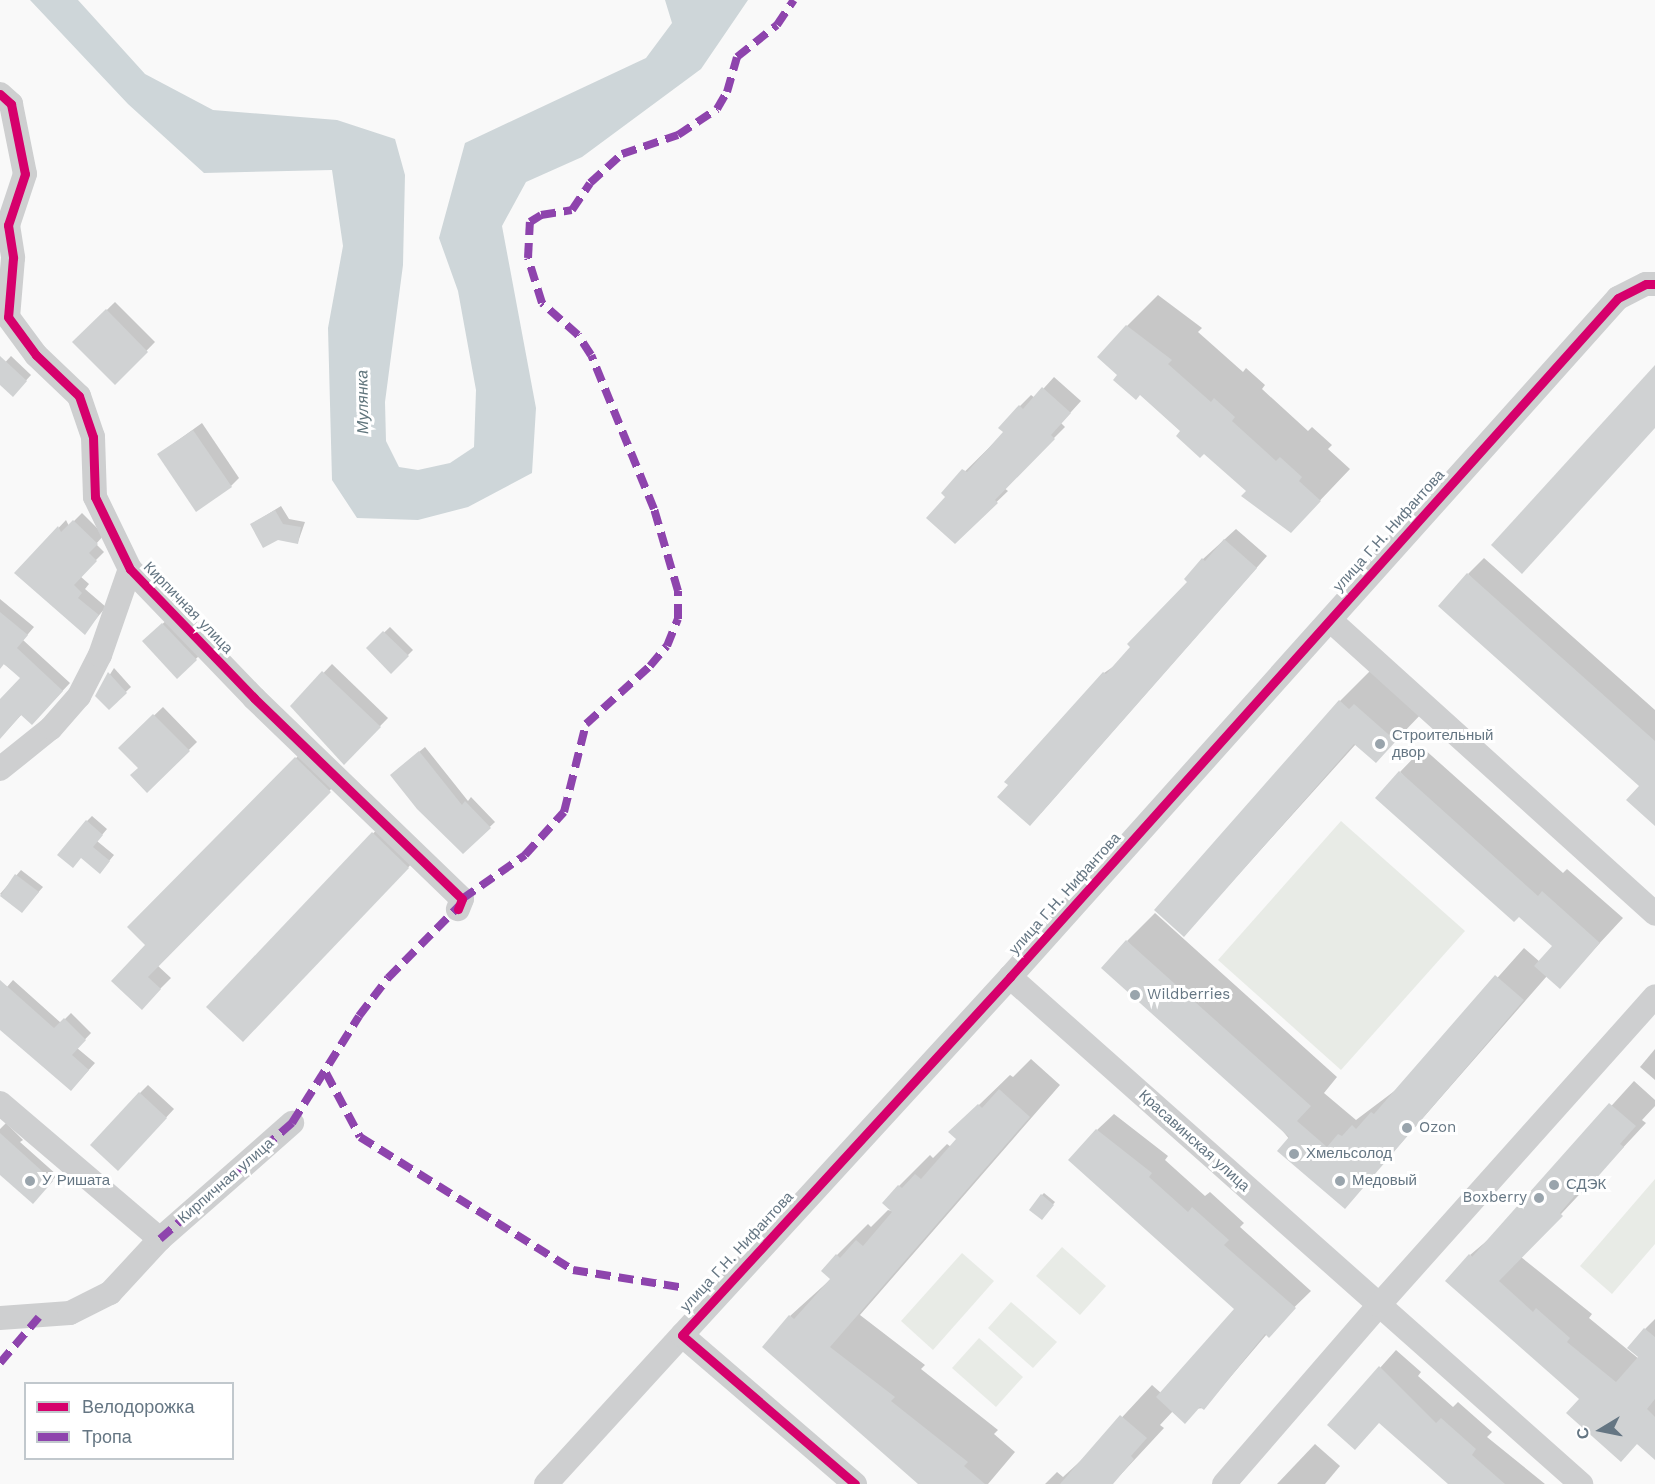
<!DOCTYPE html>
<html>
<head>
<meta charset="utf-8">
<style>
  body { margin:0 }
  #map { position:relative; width:1655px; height:1484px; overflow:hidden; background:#f9f9f9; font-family:"Work Sans",sans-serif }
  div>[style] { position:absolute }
  .green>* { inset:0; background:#e8ebe6 }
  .water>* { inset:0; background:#ced6d9 }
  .shadow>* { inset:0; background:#0003 }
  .building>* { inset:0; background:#d0d2d3 }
  .minor>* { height:24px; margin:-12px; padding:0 12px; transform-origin:12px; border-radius:12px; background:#cecfd0 }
  .quiet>* { height:8px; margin-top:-4px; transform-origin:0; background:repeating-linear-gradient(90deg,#8e44ad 0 15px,transparent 0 23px) }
  .cycleway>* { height:9px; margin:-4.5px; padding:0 4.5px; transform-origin:4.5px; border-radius:4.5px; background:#d6006c }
  .dots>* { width:16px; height:16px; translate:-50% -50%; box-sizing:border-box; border:3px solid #fff; border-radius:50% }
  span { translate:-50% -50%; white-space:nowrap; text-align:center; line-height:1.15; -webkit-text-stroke:6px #fff; paint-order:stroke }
  .street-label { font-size:15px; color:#657683 }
  .poi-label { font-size:15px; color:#657683 }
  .left { translate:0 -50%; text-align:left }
  .right { translate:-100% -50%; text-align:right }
  .water-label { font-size:16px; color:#60757c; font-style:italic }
  .legend { position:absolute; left:24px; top:1382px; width:210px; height:78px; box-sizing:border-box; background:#fff; border:2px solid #c1c8cd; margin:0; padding:8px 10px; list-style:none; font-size:18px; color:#657683 }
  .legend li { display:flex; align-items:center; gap:12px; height:30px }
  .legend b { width:30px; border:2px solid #c1c8cd }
  .north { position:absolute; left:1571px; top:1400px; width:60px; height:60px; -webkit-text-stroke:4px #fff; paint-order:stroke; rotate:260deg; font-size:16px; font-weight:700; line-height:24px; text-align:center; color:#657683 }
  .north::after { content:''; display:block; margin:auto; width:21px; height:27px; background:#657683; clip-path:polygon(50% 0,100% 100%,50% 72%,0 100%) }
</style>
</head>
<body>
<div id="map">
  <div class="green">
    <i style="clip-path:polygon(1341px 821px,1465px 931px,1341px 1070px,1218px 960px)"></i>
    <i style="clip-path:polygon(1655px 1179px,1655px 1244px,1612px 1294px,1580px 1266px)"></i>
    <i style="clip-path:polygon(1062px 1247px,1106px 1286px,1080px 1315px,1036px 1276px)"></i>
    <i style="clip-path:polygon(962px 1253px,994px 1281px,933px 1350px,901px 1321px)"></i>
    <i style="clip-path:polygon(1011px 1302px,1057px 1342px,1033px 1368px,988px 1328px)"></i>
    <i style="clip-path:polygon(979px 1338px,1023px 1377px,996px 1407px,952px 1368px)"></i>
  </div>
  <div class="water">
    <i style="clip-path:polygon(30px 0,78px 0,145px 74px,213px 110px,337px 120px,395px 139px,405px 175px,403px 265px,385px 402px,386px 441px,399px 467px,418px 470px,450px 463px,474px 447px,476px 390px,458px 291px,439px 238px,465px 143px,646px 58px,672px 23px,665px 0,748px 0,701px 69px,582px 157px,526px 182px,502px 226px,536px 408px,532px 473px,468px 507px,418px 520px,357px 518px,332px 480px,328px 328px,343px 246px,332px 170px,204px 173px,128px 104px)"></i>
  </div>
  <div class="shadow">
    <i style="clip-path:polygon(1158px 295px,1202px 328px,1198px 332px,1243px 372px,1246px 368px,1265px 385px,1262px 389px,1308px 431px,1312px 427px,1332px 445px,1328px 449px,1350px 469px,1291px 531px,1119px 375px,1127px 326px)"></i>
    <i style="clip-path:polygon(115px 302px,155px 342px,115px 383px,74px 342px)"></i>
    <i style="clip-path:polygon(11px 356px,31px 375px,13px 395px,0 383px,0 368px)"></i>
    <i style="clip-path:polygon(1054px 377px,1081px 401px,1061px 423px,1065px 427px,1004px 488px,1008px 491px,955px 542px,948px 496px,943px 493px,1005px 432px,1020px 406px,1031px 395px,1035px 398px)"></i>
    <i style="clip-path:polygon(202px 423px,239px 478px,231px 486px,159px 454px)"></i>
    <i style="clip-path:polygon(281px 506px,289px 519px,305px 522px,298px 542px,252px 524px)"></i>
    <i style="clip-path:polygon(82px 513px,104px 535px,96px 544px,104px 552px,80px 576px,89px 584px,85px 589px,106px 607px,84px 633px,16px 573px,66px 520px,69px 526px)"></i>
    <i style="clip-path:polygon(1236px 529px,1267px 556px,1041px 813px,1006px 782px,1104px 673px,1117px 664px,1189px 582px,1186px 579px,1203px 559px)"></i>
    <i style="clip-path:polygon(1484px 558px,1655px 710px,1655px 824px,1641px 786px,1468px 574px)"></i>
    <i style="clip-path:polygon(0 599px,34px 627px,23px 640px,70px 683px,39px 716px,22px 714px,0 738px,0 701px,22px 678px,0 661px)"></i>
    <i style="clip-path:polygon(168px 619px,201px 654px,177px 677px,149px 636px)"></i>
    <i style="clip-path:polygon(390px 627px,413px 650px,391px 672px,368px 648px)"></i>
    <i style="clip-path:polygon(332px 664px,388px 718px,344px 763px,292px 706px)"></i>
    <i style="clip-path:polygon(114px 668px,131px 687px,109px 708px,97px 695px)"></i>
    <i style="clip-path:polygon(1371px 670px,1426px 709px,1376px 761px,1356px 744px,1184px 935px,1340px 701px)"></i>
    <i style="clip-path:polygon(163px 707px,197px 742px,147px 791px,140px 768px,120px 748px)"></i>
    <i style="clip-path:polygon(425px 747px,468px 801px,471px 797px,495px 822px,463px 852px,397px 770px)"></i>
    <i style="clip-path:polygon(306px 748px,340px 780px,157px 965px,171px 978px,141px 1008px,147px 945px,129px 927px)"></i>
    <i style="clip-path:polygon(1423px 748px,1563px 873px,1567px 869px,1623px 918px,1559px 987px,1547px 976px,1345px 1207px,1127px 941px,1155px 913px,1337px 1077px,1324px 1093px,1356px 1120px,1401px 1086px,1524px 948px,1540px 962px,1554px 946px,1400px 772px)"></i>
    <i style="clip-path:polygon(92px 816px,107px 829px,97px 841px,114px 855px,105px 866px,82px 857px,87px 821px)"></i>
    <i style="clip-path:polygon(384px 822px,419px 856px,254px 1029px,208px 1007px)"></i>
    <i style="clip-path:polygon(21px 870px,43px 887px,22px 911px,0 894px)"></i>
    <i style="clip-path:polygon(13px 980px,61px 1023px,71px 1013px,91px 1033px,77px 1048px,95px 1063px,77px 1083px,0 1028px,0 995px)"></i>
    <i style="clip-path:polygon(1655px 1049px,1655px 1080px,1640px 1067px)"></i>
    <i style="clip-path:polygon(1031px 1059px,1060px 1085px,860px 1315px,925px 1365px,921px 1369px,998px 1430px,994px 1434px,1015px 1452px,988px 1484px,921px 1484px,790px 1316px,832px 1278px,824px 1271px,837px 1255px,868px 1224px,871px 1227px,888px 1210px,895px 1212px,884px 1202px,899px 1186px,930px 1155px,933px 1158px,947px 1144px,951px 1147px,958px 1139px,951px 1132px,1010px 1075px,1013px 1077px)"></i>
    <i style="clip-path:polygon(1634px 1081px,1655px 1100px,1655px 1106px,1642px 1120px,1646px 1123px,1521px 1257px,1592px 1314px,1589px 1318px,1639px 1359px,1645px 1329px,1655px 1319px,1655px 1458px,1581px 1399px,1470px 1255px,1495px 1234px)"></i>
    <i style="clip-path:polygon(148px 1085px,174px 1109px,126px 1161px,140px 1093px)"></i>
    <i style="clip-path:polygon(1114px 1114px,1168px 1156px,1165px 1160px,1205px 1196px,1210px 1192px,1244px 1223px,1240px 1227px,1311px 1291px,1267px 1334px,1204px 1408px,1173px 1411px,1160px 1425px,1164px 1428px,1112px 1484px,1045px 1484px,1057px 1472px,1063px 1477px,1088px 1454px,1152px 1385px,1161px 1393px,1236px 1309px,1097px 1130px)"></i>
    <i style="clip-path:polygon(6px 1123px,23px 1140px,20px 1142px,57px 1175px,38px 1197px,0 1168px,0 1129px)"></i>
    <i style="clip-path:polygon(1044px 1193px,1055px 1202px,1042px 1218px,1042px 1195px)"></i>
    <i style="clip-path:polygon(1396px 1350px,1421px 1372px,1418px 1376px,1453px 1407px,1458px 1402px,1492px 1432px,1487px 1437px,1545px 1484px,1450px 1484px,1380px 1422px,1329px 1425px)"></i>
    <i style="clip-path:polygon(1315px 1444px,1340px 1466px,1325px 1484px,1277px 1484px)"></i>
  </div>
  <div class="building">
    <i style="clip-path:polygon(106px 309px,148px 352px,115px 385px,72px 342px)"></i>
    <i style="clip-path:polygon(1126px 325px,1172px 360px,1168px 364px,1211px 402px,1214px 398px,1235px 417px,1232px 421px,1276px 461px,1280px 457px,1302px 477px,1299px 481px,1321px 501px,1291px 533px,1241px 496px,1246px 491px,1204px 454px,1200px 458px,1176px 436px,1180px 431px,1140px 395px,1136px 400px,1113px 380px,1117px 375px,1097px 357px)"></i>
    <i style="clip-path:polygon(0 356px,27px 381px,13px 397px,0 385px)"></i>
    <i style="clip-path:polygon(1655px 365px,1655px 428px,1522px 574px,1491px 545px)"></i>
    <i style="clip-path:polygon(1042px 387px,1071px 413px,1051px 435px,1055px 439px,995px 500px,998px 503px,955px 544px,926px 518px,945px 497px,941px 493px,962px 469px,967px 472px,1003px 432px,998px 428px,1019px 405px,1023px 409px)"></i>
    <i style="clip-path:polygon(193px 430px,232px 487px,196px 512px,157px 454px)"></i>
    <i style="clip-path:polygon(275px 510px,283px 524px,301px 527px,298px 544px,278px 540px,263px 548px,250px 524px)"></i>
    <i style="clip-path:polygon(73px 520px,98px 544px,89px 553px,97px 561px,74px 585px,82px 593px,78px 598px,99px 615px,85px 635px,14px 573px,58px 526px,61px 532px)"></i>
    <i style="clip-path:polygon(1224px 539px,1257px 568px,1030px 826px,997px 797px,1008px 785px,1004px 782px,1103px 672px,1106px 674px,1130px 647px,1127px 644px,1187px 582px,1184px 579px,1202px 558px,1205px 561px)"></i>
    <i style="clip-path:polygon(1467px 573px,1655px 741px,1655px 826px,1626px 800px,1639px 786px,1438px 606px)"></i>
    <i style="clip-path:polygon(0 612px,28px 635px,17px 648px,63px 691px,32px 725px,21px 715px,0 739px,0 699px,20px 678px,4px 664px,0 669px)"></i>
    <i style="clip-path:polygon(162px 623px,197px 660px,177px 679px,142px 641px)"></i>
    <i style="clip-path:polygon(383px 631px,409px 656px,391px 674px,366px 648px)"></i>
    <i style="clip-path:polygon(322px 671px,381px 727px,344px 765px,290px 706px)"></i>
    <i style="clip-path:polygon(108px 672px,127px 693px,109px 710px,95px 696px)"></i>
    <i style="clip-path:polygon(1339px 700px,1349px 709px,1354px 704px,1396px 741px,1376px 763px,1354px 744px,1184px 937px,1154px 910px)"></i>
    <i style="clip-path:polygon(153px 714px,190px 751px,147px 793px,130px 775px,138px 768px,118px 748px)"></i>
    <i style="clip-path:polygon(419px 751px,462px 805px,465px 801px,491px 828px,463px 854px,417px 809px,390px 775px)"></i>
    <i style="clip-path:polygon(295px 757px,331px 792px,148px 977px,161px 989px,142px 1010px,111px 981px,145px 945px,127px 927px)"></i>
    <i style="clip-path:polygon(1399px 771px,1538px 896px,1542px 891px,1600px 943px,1560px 989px,1534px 966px,1552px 946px,1519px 917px,1514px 922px,1375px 798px)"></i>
    <i style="clip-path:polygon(86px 820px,103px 835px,93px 847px,110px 861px,100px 874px,81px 858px,73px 868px,57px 855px)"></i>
    <i style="clip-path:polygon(372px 832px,409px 868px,243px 1042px,206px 1007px)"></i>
    <i style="clip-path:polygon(15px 874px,39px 892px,22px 913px,0 896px)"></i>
    <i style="clip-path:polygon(1126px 940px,1311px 1106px,1297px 1121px,1327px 1147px,1338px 1134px,1342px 1136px,1352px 1125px,1356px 1129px,1371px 1112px,1374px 1114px,1495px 975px,1524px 1000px,1345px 1209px,1277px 1151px,1289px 1137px,1101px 968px)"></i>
    <i style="clip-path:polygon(0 980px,54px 1028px,64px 1018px,86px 1040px,72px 1055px,89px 1070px,71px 1091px,0 1030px)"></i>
    <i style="clip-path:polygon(999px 1089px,1030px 1117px,830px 1347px,895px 1397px,891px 1401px,968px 1462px,964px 1466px,985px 1484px,918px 1484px,762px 1347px,789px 1315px,794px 1319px,830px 1279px,821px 1271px,836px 1254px,840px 1258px,856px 1240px,863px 1246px,892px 1212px,882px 1203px,898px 1185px,902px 1188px,915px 1174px,921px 1179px,956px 1139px,948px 1132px,978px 1104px,982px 1108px)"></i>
    <i style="clip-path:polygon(139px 1092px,167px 1118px,118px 1171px,90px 1145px)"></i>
    <i style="clip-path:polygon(1609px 1103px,1636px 1126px,1620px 1144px,1624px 1147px,1594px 1181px,1590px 1178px,1560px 1213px,1563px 1216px,1499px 1281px,1533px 1312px,1536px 1308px,1570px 1338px,1567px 1342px,1616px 1382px,1638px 1357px,1627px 1348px,1644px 1328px,1655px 1337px,1655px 1399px,1647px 1409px,1655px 1417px,1655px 1460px,1637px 1444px,1621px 1462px,1566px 1413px,1579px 1399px,1445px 1281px,1469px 1254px,1472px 1257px)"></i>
    <i style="clip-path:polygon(1096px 1129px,1152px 1173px,1149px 1177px,1188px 1212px,1192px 1207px,1229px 1240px,1224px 1245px,1296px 1308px,1269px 1338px,1265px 1334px,1204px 1410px,1200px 1407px,1185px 1424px,1156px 1397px,1234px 1309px,1068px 1160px)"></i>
    <i style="clip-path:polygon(0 1133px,53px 1181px,33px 1204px,0 1175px)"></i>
    <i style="clip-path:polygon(1041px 1194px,1054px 1205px,1042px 1220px,1029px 1210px)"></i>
    <i style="clip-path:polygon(1379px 1366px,1436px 1423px,1441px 1418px,1476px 1449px,1472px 1455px,1505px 1484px,1448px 1484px,1379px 1423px,1355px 1450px,1327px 1425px)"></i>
    <i style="clip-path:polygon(1120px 1415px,1147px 1438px,1131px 1456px,1134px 1459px,1113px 1484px,1060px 1484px)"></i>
  </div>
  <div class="minor">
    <i style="left:0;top:94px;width:15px;rotate:42deg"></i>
    <i style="left:11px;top:104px;width:71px;rotate:78.7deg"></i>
    <i style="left:25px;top:174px;width:54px;rotate:108.4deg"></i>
    <i style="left:8px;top:225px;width:33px;rotate:81deg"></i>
    <i style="left:13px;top:258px;width:59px;rotate:94.8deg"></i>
    <i style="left:8px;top:317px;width:47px;rotate:53.6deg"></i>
    <i style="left:36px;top:355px;width:59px;rotate:43.6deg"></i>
    <i style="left:79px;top:396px;width:43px;rotate:71.1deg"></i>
    <i style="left:93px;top:437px;width:60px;rotate:88.1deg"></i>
    <i style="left:95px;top:497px;width:80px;rotate:64.1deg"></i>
    <i style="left:130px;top:569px;width:179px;rotate:46.1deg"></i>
    <i style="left:254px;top:698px;width:289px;rotate:44deg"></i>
    <i style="left:462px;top:899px;width:11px;rotate:112deg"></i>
    <i style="left:1330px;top:620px;width:438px;rotate:42.1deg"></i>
    <i style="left:0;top:769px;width:65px;rotate:-38.8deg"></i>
    <i style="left:51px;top:728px;width:43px;rotate:-48.8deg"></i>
    <i style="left:79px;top:696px;width:46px;rotate:-62.9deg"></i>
    <i style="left:100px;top:655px;width:91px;rotate:-70.8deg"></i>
    <i style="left:1010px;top:977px;width:764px;rotate:41.6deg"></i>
    <i style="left:0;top:1103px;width:210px;rotate:40.4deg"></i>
    <i style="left:0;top:1318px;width:70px;rotate:-4.1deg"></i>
    <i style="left:70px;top:1313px;width:45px;rotate:-26.6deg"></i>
    <i style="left:110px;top:1293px;width:74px;rotate:-47.2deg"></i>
    <i style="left:160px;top:1239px;width:176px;rotate:-41.3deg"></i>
    <i style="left:546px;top:1484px;width:202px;rotate:-47.6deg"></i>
    <i style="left:855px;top:1484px;width:228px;rotate:-139.3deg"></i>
    <i style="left:682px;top:1335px;width:486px;rotate:-47.5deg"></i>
    <i style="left:1010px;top:977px;width:911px;rotate:-48.16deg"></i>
    <i style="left:1618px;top:298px;width:31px;rotate:-27deg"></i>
    <i style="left:1646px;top:284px;width:9px"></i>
    <i style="left:1224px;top:1484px;width:237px;rotate:-49.1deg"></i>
    <i style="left:1379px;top:1305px;width:414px;rotate:-48.2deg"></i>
  </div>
  <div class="quiet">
    <i style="left:462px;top:899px;width:77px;rotate:-34.9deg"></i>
    <i style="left:525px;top:855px;width:58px;rotate:-47.8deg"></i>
    <i style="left:564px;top:812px;width:91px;rotate:-76deg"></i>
    <i style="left:586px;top:724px;width:86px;rotate:-42.2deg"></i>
    <i style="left:650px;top:666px;width:26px;rotate:-50deg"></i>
    <i style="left:667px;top:646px;width:29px;rotate:-68deg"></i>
    <i style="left:678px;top:619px;width:28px;rotate:-90deg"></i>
    <i style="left:678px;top:591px;width:85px;rotate:-106.3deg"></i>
    <i style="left:654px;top:509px;width:166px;rotate:-112.2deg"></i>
    <i style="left:591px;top:355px;width:24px;rotate:-123deg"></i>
    <i style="left:578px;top:335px;width:48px;rotate:-138.4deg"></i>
    <i style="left:542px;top:303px;width:47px;rotate:-107.3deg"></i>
    <i style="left:528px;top:258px;width:36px;rotate:-87deg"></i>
    <i style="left:530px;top:222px;width:13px;rotate:-32deg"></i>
    <i style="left:541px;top:215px;width:31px;rotate:-9deg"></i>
    <i style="left:572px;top:210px;width:32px;rotate:-56deg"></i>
    <i style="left:590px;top:183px;width:43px;rotate:-42.2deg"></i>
    <i style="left:622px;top:154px;width:59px;rotate:-18.7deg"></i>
    <i style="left:678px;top:135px;width:47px;rotate:-33.7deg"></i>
    <i style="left:717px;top:109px;width:20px;rotate:-60deg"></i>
    <i style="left:727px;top:92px;width:36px;rotate:-74deg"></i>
    <i style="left:737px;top:57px;width:51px;rotate:-38.7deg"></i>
    <i style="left:777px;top:25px;width:30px;rotate:-56deg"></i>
    <i style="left:326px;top:1073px;width:72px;rotate:62deg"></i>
    <i style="left:360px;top:1137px;width:251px;rotate:32deg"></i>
    <i style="left:573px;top:1270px;width:113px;rotate:9.1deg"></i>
    <i style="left:160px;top:1239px;width:176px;rotate:-41.3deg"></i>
    <i style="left:292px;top:1123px;width:126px;rotate:-57.9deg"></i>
    <i style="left:359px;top:1016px;width:48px;rotate:-52.7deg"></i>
    <i style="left:388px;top:978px;width:101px;rotate:-45.4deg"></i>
    <i style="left:0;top:1363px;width:60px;rotate:-49.7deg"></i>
  </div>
  <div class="cycleway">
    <i style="left:0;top:94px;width:15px;rotate:42deg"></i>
    <i style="left:11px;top:104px;width:71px;rotate:78.7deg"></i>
    <i style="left:25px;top:174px;width:54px;rotate:108.4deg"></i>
    <i style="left:8px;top:225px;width:33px;rotate:81deg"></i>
    <i style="left:13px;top:258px;width:59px;rotate:94.8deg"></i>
    <i style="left:8px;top:317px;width:47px;rotate:53.6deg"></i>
    <i style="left:36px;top:355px;width:59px;rotate:43.6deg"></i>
    <i style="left:79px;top:396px;width:43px;rotate:71.1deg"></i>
    <i style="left:93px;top:437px;width:60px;rotate:88.1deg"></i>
    <i style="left:95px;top:497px;width:80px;rotate:64.1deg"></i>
    <i style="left:130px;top:569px;width:179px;rotate:46.1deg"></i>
    <i style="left:254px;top:698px;width:289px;rotate:44deg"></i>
    <i style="left:462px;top:899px;width:11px;rotate:112deg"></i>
    <i style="left:855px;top:1484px;width:228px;rotate:-139.3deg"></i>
    <i style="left:682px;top:1335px;width:486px;rotate:-47.5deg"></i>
    <i style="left:1010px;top:977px;width:911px;rotate:-48.16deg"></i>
    <i style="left:1618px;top:298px;width:31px;rotate:-27deg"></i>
    <i style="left:1646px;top:284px;width:9px"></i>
  </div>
  <div class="dots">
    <i style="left:1380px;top:744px;background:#99a4ac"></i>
    <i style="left:1135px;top:995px;background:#99a4ac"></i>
    <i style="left:1407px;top:1128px;background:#99a4ac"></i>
    <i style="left:1294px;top:1154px;background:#99a4ac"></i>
    <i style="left:30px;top:1181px;background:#99a4ac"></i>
    <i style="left:1340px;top:1181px;background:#99a4ac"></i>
    <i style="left:1554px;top:1185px;background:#99a4ac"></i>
    <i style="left:1539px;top:1198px;background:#99a4ac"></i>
  </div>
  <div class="street-label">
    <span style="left:1389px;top:531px;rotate:-48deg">улица Г.Н. Нифантова</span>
    <span style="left:188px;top:608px;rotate:46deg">Кирпичная улица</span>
    <span style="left:1065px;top:894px;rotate:-48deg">улица Г.Н. Нифантова</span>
    <span style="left:1194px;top:1141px;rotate:42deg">Красавинская улица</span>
    <span style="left:226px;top:1181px;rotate:-41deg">Кирпичная улица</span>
    <span style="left:737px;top:1252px;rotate:-47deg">улица Г.Н. Нифантова</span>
  </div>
  <div class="poi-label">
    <span class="left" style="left:1392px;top:744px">Строительный<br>двор</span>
    <span class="left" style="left:1147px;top:995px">Wildberries</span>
    <span class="left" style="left:1419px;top:1128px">Ozon</span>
    <span class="left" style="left:1306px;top:1154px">Хмельсолод</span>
    <span class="left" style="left:42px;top:1181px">У Ришата</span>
    <span class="left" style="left:1352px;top:1181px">Медовый</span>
    <span class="left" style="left:1566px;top:1185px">СДЭК</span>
    <span class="right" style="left:1527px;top:1198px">Boxberry</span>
  </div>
  <div class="water-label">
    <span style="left:363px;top:402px;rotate:-91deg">Мулянка</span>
  </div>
  <ul class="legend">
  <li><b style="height:8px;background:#d6006c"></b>Велодорожка</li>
  <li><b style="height:8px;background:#8e44ad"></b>Тропа</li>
  </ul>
  <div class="north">С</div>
</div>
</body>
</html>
